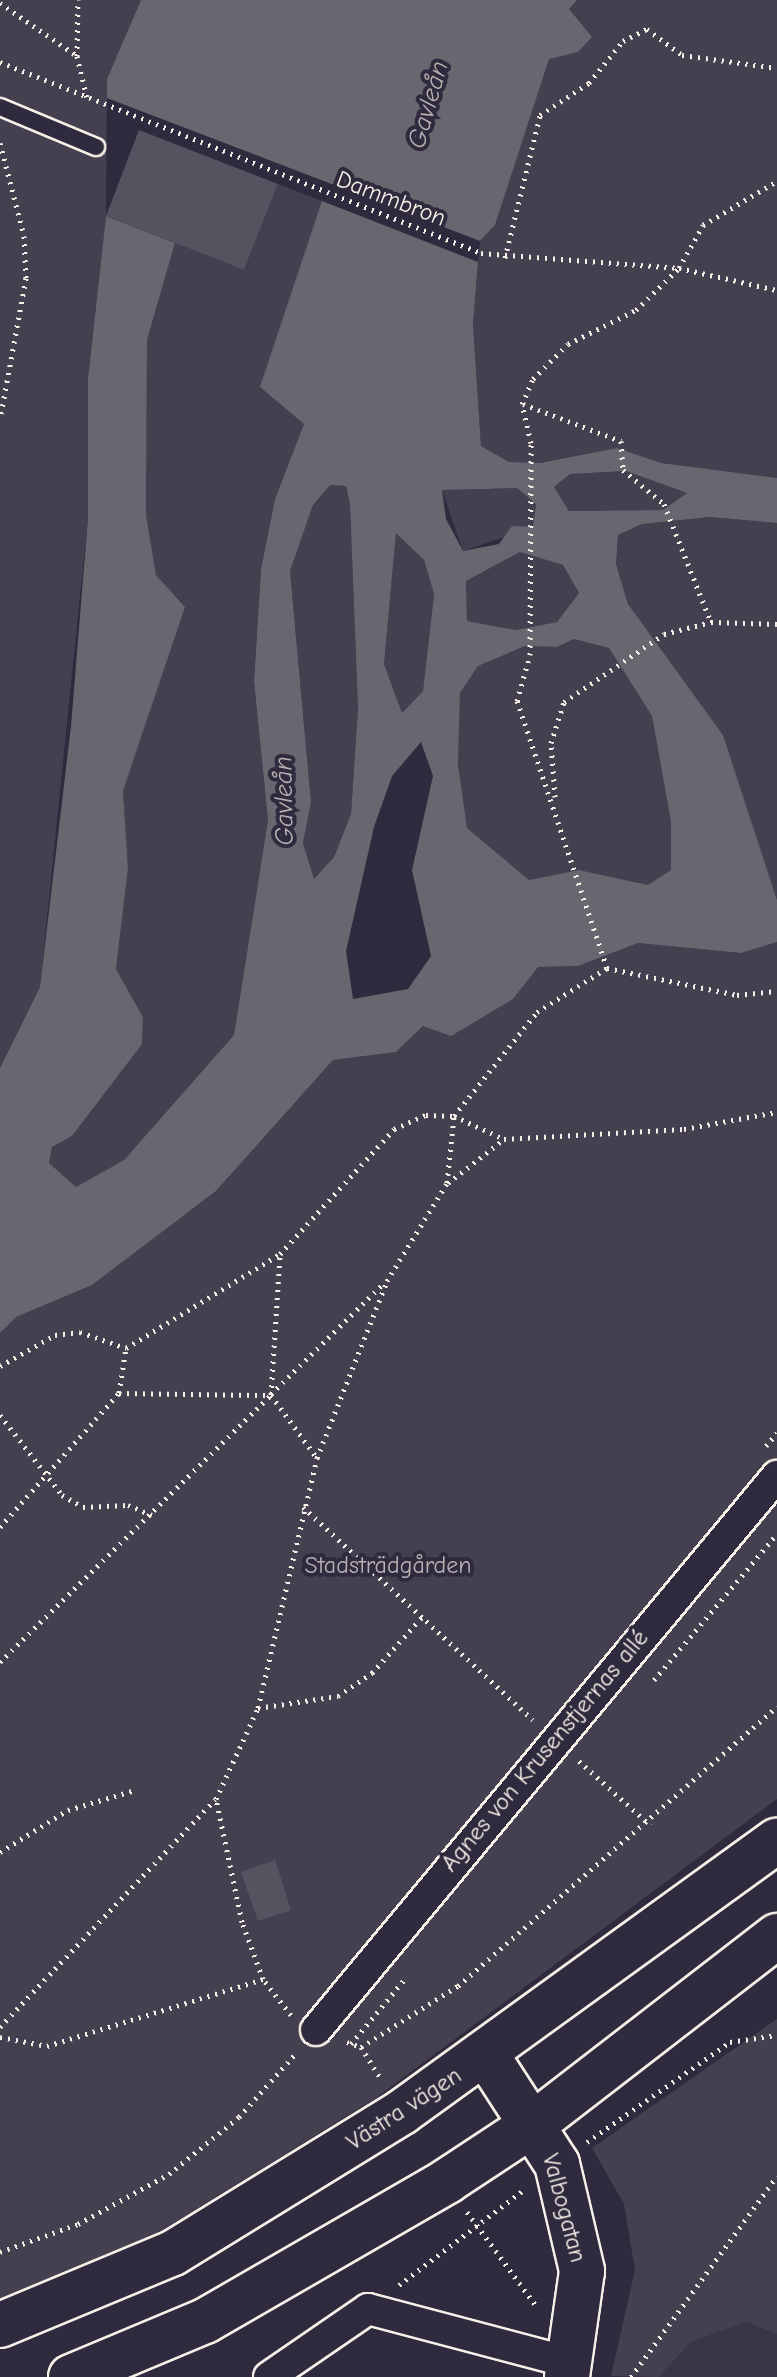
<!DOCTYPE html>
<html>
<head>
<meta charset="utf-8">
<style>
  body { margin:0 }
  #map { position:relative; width:777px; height:2377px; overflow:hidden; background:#2f2a3d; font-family:"Comic Neue",sans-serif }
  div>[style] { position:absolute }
  .built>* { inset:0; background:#3b3647 }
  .green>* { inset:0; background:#454050 }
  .water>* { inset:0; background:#6a6670 }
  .building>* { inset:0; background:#56525f }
  .path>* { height:5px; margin-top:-2.5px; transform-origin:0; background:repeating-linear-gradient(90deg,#f4f1e8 0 2px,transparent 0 8px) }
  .roads { filter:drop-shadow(2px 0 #f4f1e8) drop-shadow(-2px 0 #f4f1e8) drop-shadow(0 2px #f4f1e8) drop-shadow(0 -2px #f4f1e8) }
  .lane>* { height:16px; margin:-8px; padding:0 8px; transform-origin:8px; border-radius:8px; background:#2f2a3d }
  .street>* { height:30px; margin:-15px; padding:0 15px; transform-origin:15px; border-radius:15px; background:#2f2a3d }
  .secondary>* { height:44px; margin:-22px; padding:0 22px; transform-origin:22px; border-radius:22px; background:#2f2a3d }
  span { translate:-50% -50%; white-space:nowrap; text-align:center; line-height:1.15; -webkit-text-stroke:8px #2f2a3d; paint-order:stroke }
  .street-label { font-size:24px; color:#f4f1e8 }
  .park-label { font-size:24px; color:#b7b3b3 }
  .water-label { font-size:26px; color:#b6b2b2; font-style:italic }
</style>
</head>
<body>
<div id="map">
  <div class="built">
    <i style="clip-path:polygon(746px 2322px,777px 2334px,777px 2377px,659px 2377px,691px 2342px)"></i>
  </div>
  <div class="green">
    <i style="clip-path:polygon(0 0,141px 0,107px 79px,106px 216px,88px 379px,88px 518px,40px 987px,0 1068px)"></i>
    <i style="clip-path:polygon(577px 0,777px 0,777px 478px,661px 463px,617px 448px,540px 463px,509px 462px,481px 446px,473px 324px,480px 241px,495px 225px,549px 58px,578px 52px,569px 9px)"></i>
    <i style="clip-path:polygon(278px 184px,322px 201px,304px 424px,275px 499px,261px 569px,254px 681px,268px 820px,234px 1035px,124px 1160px,76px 1187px,49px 1163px,52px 1147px,72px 1136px,142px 1043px,143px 1017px,116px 969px,128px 868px,123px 791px,185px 607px,156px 575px,146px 515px,147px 340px,175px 243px,244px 270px)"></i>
    <i style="clip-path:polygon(626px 471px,687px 493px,663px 510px,569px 511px,554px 487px,570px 474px)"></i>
    <i style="clip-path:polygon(329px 485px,346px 486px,350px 504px,358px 708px,351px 814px,334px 857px,314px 879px,303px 843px,311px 802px,290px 571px,313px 505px)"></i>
    <i style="clip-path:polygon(517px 488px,536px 503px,533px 527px,463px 551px,442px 490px)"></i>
    <i style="clip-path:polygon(710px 517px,777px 523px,777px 900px,723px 735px,628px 604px,616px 564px,618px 535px,642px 524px)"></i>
    <i style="clip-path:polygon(396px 532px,424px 560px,434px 594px,423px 691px,402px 713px,384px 664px)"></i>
    <i style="clip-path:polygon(520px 552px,563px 565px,579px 593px,557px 622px,516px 630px,467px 621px,466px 581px)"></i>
    <i style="clip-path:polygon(574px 639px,609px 648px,652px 716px,671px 822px,671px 870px,648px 885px,579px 870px,529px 880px,467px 828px,458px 764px,460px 693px,478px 666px,525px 646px,557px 647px)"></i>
    <i style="clip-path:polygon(777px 942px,777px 1799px,376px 2098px,146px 2240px,0 2305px,0 1333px,15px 1317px,92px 1285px,216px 1191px,333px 1060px,396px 1052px,423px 1026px,513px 999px,537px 967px,578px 966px,638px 943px,741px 953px)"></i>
    <i style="clip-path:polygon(777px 2019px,777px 2334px,746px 2322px,691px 2342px,659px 2377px,611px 2376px,635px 2270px,624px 2204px,592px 2148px)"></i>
  </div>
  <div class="water">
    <i style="clip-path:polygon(141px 0,577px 0,569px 9px,592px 37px,578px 52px,549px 59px,495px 225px,480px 241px,107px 98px,107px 79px)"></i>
    <i style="clip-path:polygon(evenodd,322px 201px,478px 262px,473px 324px,481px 446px,509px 462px,540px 463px,617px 448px,661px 463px,777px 478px,777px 523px,710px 517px,642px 524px,618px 535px,616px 564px,628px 604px,723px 735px,777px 900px,777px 942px,741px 953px,638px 943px,578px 966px,538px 967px,513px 999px,451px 1036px,423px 1026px,396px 1052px,333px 1060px,216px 1191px,92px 1285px,16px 1317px,0 1333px,0 1068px,40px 987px,71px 726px,88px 518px,88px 379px,106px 216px,175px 243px,147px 340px,146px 515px,156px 575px,185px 607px,123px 791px,128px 868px,116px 969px,143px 1017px,142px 1044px,72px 1136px,52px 1147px,49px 1163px,76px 1187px,124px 1160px,234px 1035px,268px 820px,254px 681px,261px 569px,275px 499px,304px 424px,260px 387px,322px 201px,626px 471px,687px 493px,663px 510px,569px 511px,554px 487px,570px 474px,626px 471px,322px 201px,330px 485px,346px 486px,350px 504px,358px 708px,351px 814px,334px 857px,314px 879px,303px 843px,311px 802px,290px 571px,313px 505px,330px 485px,322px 201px,517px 488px,536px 504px,533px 527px,512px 526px,499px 544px,463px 551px,446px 519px,442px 490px,517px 488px,322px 201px,396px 533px,424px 560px,434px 594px,423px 691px,402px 713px,384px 664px,396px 533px,322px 201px,520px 552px,563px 565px,579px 593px,557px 622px,516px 630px,467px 621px,466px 581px,520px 552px,322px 201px,574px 639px,609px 648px,652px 716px,671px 822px,671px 870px,648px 885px,579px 870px,529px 880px,467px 828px,458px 764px,460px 693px,478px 666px,525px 646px,557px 647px,574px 639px,322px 201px,421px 742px,433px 776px,412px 870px,431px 956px,408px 989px,353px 999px,346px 951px,374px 827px,392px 776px,421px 742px)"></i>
  </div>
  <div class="building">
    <i style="clip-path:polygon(139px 130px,278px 184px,244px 270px,106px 216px)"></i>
    <i style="clip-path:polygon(275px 1860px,291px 1910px,258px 1921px,241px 1872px)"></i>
  </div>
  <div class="path">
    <i style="left:0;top:3px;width:93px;rotate:34.5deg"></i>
    <i style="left:77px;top:56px;width:43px;rotate:76.6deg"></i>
    <i style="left:77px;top:56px;width:56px;rotate:-89deg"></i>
    <i style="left:0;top:62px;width:518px;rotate:21.66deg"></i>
    <i style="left:481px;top:253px;width:199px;rotate:4.3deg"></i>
    <i style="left:679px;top:268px;width:100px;rotate:12.7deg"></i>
    <i style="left:0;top:143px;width:96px;rotate:75.5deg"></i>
    <i style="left:24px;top:236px;width:42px;rotate:87.3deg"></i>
    <i style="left:26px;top:278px;width:143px;rotate:100.4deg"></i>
    <i style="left:505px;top:258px;width:147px;rotate:-76.2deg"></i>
    <i style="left:540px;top:115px;width:59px;rotate:-33.1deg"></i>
    <i style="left:589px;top:83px;width:54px;rotate:-51deg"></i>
    <i style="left:623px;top:41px;width:27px;rotate:-27deg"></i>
    <i style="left:647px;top:29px;width:44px;rotate:36.6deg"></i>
    <i style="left:682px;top:55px;width:96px;rotate:7.8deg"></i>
    <i style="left:523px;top:404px;width:105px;rotate:20.7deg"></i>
    <i style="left:621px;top:441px;width:29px;rotate:86deg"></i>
    <i style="left:623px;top:470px;width:53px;rotate:39.7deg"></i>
    <i style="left:664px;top:504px;width:127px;rotate:68.3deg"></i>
    <i style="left:555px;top:797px;width:54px;rotate:-94.2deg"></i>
    <i style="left:551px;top:743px;width:43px;rotate:-72.4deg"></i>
    <i style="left:564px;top:702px;width:121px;rotate:-34.2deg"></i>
    <i style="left:664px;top:634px;width:49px;rotate:-14.3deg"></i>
    <i style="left:711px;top:622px;width:66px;rotate:1.7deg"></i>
    <i style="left:607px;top:968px;width:282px;rotate:-108.6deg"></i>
    <i style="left:517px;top:701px;width:48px;rotate:-74.2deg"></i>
    <i style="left:530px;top:655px;width:212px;rotate:-89.7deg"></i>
    <i style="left:531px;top:443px;width:40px;rotate:-103deg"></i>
    <i style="left:522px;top:404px;width:27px;rotate:-66deg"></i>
    <i style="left:533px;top:379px;width:49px;rotate:-45deg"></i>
    <i style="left:568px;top:344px;width:76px;rotate:-26.6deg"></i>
    <i style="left:636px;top:310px;width:60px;rotate:-44.3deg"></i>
    <i style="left:679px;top:268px;width:49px;rotate:-60.8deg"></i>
    <i style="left:703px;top:225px;width:86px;rotate:-30.7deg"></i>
    <i style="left:448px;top:1183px;width:70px;rotate:-38deg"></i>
    <i style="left:0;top:1366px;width:63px;rotate:-29.4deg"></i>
    <i style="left:55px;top:1335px;width:25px;rotate:-7deg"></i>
    <i style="left:80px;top:1332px;width:49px;rotate:19.2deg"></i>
    <i style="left:119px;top:1393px;width:152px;rotate:0.8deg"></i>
    <i style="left:271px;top:1395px;width:78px;rotate:53.9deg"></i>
    <i style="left:271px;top:1394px;width:158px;rotate:-44.5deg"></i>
    <i style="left:0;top:1415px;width:101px;rotate:52.2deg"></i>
    <i style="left:62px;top:1495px;width:24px;rotate:30deg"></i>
    <i style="left:83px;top:1507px;width:45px;rotate:-2.5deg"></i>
    <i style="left:128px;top:1505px;width:26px;rotate:23deg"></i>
    <i style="left:766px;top:1446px;width:17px;rotate:-50deg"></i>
    <i style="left:303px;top:1507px;width:313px;rotate:42.8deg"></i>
    <i style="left:0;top:1527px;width:179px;rotate:-48.4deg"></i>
    <i style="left:119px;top:1393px;width:46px;rotate:-81.2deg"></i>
    <i style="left:126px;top:1348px;width:180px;rotate:-31.4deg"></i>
    <i style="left:280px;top:1254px;width:169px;rotate:-47.6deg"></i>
    <i style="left:394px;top:1129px;width:35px;rotate:-24deg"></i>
    <i style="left:426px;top:1115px;width:28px;rotate:2deg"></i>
    <i style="left:454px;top:1116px;width:55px;rotate:24.7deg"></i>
    <i style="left:504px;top:1139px;width:180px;rotate:-3.2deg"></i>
    <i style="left:684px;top:1129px;width:95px;rotate:-10.4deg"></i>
    <i style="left:0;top:1662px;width:380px;rotate:-44.6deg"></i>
    <i style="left:271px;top:1395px;width:140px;rotate:-86.3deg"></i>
    <i style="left:654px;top:1680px;width:191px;rotate:-49.9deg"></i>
    <i style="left:258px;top:1708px;width:81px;rotate:-8.5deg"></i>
    <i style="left:338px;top:1696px;width:41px;rotate:-34.1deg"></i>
    <i style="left:372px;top:1673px;width:75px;rotate:-48.2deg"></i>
    <i style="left:579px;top:1761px;width:96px;rotate:42deg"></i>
    <i style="left:0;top:1852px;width:80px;rotate:-31.7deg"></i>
    <i style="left:68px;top:1810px;width:67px;rotate:-16.5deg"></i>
    <i style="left:291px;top:2015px;width:46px;rotate:-127.9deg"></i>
    <i style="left:263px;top:1979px;width:61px;rotate:-110.2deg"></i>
    <i style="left:242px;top:1922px;width:126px;rotate:-101.9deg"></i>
    <i style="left:216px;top:1799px;width:100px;rotate:-65.2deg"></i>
    <i style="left:258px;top:1708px;width:257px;rotate:-76.7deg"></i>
    <i style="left:317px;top:1458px;width:190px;rotate:-68.4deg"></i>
    <i style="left:387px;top:1281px;width:115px;rotate:-58.5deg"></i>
    <i style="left:447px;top:1183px;width:67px;rotate:-84deg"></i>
    <i style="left:454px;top:1116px;width:133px;rotate:-51.4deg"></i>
    <i style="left:537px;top:1012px;width:83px;rotate:-32.2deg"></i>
    <i style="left:607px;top:968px;width:133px;rotate:11.7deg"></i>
    <i style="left:737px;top:995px;width:40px;rotate:-5.7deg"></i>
    <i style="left:0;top:2027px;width:313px;rotate:-46.6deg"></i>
    <i style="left:0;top:2037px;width:48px;rotate:10.8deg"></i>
    <i style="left:47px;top:2046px;width:226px;rotate:-17.2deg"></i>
    <i style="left:347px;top:2042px;width:15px;rotate:20deg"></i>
    <i style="left:361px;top:2047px;width:115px;rotate:-32.2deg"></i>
    <i style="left:458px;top:1986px;width:424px;rotate:-41.2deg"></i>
    <i style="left:351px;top:2044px;width:83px;rotate:-50.4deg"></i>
    <i style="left:361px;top:2047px;width:39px;rotate:58deg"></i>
    <i style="left:587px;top:2142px;width:174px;rotate:-35deg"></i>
    <i style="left:730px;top:2042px;width:48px;rotate:-8.5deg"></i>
    <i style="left:467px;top:2212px;width:118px;rotate:53.6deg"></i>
    <i style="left:0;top:2252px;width:83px;rotate:-19.7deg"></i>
    <i style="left:78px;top:2224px;width:104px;rotate:-28.8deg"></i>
    <i style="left:169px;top:2174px;width:90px;rotate:-39.2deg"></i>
    <i style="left:239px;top:2117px;width:87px;rotate:-48.3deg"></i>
    <i style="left:399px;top:2285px;width:158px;rotate:-37.3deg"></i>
    <i style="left:631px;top:2377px;width:248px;rotate:-54deg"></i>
  </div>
  <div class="roads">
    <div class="lane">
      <i style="left:0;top:107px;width:104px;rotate:22.6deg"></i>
    </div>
    <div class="street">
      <i style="left:316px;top:2030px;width:721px;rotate:-50.24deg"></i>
      <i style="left:269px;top:2377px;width:120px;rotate:-34.5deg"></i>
      <i style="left:368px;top:2309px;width:212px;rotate:14.8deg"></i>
    </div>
    <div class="secondary">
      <i style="left:487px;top:2056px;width:129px;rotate:57.1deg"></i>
      <i style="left:557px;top:2164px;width:110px;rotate:76.8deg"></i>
      <i style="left:582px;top:2271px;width:107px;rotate:98.1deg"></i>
      <i style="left:0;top:2325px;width:187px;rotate:-22.6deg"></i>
      <i style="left:173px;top:2253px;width:269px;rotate:-31.6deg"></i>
      <i style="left:402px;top:2112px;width:463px;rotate:-35.9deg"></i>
      <i style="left:71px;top:2377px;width:145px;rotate:-22.7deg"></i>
      <i style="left:205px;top:2321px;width:280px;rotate:-30deg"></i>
      <i style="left:447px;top:2181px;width:105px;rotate:-33.4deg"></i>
      <i style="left:535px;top:2123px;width:306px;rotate:-37.7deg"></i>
    </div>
  </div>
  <div class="street-label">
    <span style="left:391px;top:199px;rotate:21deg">Dammbron</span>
    <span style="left:545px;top:1751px;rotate:-50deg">Agnes von Krusenstjernas allé</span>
    <span style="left:404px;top:2109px;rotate:-33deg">Västra vägen</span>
    <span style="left:564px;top:2208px;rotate:75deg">Valbogatan</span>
  </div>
  <div class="park-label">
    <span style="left:388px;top:1566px">Stadsträdgården</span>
  </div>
  <div class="water-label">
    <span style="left:429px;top:105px;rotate:-74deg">Gavleån</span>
    <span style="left:285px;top:801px;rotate:-91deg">Gavleån</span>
  </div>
</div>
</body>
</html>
